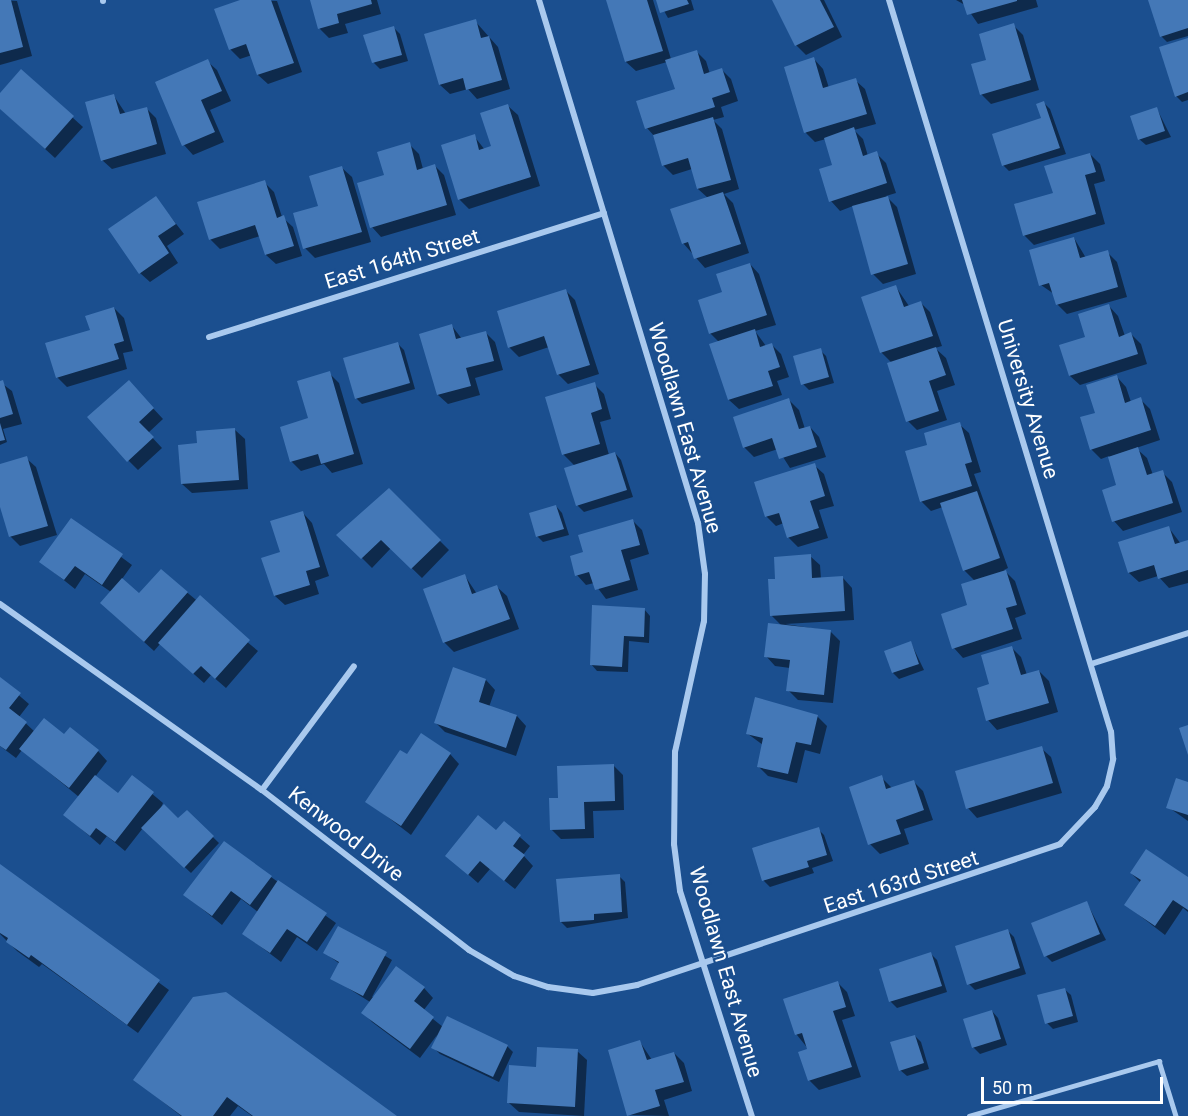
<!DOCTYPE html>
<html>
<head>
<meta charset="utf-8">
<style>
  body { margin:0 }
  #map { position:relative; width:1188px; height:1116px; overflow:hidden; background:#1b4f8f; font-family:Roboto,sans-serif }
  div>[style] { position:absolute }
  .shadow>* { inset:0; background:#0007 }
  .building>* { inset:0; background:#4478b7 }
  .lane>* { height:4.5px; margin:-2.25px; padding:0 2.25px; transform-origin:2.25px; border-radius:2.25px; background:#a9c9ee }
  .street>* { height:6px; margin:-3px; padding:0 3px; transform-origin:3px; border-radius:3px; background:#a9c9ee }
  span { translate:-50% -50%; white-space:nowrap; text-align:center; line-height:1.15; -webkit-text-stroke:4.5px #1b4f8f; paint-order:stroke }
  .street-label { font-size:21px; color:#fff }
  .scale { position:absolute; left:981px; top:1077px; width:182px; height:27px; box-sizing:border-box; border:3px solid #fff; border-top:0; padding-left:8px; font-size:18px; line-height:21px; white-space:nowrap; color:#fff; -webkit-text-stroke:4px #1b4f8f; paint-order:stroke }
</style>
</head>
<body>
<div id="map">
  <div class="shadow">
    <i style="clip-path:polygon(0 0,17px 1px,32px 56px,0 65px)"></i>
    <i style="clip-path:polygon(244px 0,277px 1px,302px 72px,268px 84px,258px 75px,252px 55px,240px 59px,230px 49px)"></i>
    <i style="clip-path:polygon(311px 0,377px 0,381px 14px,345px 24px,348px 33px,329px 38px,320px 29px)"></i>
    <i style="clip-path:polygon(608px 0,653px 0,671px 59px,696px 51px,706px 61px,710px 74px,722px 70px,731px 79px,738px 101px,721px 107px,724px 117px,713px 120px,722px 129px,739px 189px,724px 194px,733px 203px,749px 253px,705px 268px,683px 243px,708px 198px,698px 189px,692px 169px,673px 175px,663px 165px,655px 137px,647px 128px,677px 90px,667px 62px,636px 71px,626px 62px)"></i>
    <i style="clip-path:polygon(658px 0,691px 0,694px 10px,668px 18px)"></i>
    <i style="clip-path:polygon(774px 0,824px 0,842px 37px,806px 55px,796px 45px)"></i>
    <i style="clip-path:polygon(956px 0,1036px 0,1038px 7px,978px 24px,965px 5px)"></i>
    <i style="clip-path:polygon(1149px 0,1188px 0,1188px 36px,1167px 42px,1161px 36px)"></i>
    <i style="clip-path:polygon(475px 21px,498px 47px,510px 89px,477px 99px,468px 89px,450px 94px,440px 85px,426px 35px)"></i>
    <i style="clip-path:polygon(1013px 25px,1023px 35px,1039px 90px,991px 104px,981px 94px,988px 61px)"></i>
    <i style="clip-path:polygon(393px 27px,400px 34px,408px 61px,380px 69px,374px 63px)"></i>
    <i style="clip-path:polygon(1188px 39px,1188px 100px,1182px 102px,1176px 96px)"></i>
    <i style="clip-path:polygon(814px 59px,823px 69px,829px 88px,855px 80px,865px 89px,876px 124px,854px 130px,863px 139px,868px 156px,876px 153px,886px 163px,896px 193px,886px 196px,897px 207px,916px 274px,883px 284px,873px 274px,853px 206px,840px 211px,831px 201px,834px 166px,826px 139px,815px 142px,806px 133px)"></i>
    <i style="clip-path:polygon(207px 61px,217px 70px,231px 101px,210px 110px,224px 142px,193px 155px,184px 145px)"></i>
    <i style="clip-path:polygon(21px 71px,83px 127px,55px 158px,0 108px,0 95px)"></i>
    <i style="clip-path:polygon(114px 96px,126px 114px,146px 108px,156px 118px,166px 154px,112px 169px,102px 160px)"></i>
    <i style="clip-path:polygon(1044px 103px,1050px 109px,1066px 154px,1009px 171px,1003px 165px,1043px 119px)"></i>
    <i style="clip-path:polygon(508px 106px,518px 115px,540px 186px,469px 209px,459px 199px,474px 136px,485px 150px,493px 147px)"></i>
    <i style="clip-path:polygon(1157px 109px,1171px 137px,1146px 145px,1139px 139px)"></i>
    <i style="clip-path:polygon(409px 144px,419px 154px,423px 169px,435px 166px,444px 175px,456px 215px,381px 237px,372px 227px,385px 176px)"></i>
    <i style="clip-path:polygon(1090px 154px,1100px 164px,1105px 181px,1094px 184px,1105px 224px,1034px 245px,1024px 235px)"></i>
    <i style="clip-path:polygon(342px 168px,352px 177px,371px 242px,315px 258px,305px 248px,320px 207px)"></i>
    <i style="clip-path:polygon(264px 182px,274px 192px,282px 217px,293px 227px,302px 256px,276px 264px,266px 255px,260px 236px,220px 249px,210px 239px)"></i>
    <i style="clip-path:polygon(156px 198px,184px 234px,167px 246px,178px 263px,150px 282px,140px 273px)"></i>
    <i style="clip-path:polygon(1074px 238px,1086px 258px,1107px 252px,1117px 262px,1127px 297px,1067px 314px,1057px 304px,1054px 294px,1041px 285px)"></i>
    <i style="clip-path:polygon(750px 264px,759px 274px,776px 325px,755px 331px,766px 346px,771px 344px,781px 354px,789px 377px,777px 381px,782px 395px,739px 409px,729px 400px,719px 342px,710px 333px,724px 293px)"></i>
    <i style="clip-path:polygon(896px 287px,909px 306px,921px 303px,930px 312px,942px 346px,935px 348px,946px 358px,955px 385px,937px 391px,947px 420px,917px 430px,908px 421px,892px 363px,881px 352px)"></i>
    <i style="clip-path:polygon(566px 291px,575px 300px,599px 374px,568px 384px,558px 374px,549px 347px,519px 357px,509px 347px)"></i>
    <i style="clip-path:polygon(1109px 306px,1118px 316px,1125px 336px,1131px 334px,1141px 344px,1147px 364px,1080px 385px,1070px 376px,1061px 346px,1087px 338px)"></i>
    <i style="clip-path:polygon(114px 308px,124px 318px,133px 351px,123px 353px,127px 369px,67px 387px,57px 377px)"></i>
    <i style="clip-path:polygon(452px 326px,462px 339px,485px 332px,495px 342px,503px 370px,475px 378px,480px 395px,448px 404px,438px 395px)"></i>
    <i style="clip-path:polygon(398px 344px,404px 350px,415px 389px,362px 404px,356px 398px)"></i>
    <i style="clip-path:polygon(820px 350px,826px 356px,834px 383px,809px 390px,803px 384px)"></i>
    <i style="clip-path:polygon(329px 373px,339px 383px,363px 464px,332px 473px,324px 464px,301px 471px,291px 461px)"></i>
    <i style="clip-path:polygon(1117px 377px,1126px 387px,1131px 402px,1140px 399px,1150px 409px,1160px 440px,1136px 448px,1147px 458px,1153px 475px,1162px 472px,1172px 482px,1182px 512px,1123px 531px,1114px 521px,1118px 486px,1109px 456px,1101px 459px,1091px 449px,1097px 414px)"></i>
    <i style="clip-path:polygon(0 382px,12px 391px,22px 424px,3px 429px,7px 442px,0 445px)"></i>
    <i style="clip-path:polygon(594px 384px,604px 394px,611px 419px,600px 422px,609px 455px,615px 453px,621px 460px,633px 497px,584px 512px,578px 506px,566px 469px,575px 466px,563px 454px)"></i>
    <i style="clip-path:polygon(138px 392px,163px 419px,148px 433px,162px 448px,138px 470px,128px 460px)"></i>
    <i style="clip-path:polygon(789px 400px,799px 410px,805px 429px,810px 427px,819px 437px,826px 457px,790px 468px,778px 449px,754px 457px,744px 447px)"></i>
    <i style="clip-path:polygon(959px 424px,969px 433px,981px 472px,974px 474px,1008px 568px,1004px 570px,1015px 581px,1026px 614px,1015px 618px,1022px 639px,963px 658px,954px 648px,975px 581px,964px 570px,943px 507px,931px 511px,921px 501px,929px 446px)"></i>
    <i style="clip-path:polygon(235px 430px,245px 439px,248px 489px,192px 493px,182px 484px,199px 445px)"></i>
    <i style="clip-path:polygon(26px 458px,36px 467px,57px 535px,20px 546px,10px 536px,0 502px,0 466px)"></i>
    <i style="clip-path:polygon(814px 465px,824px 474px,834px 506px,819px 510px,828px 538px,798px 547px,788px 537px,784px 523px,776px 526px,766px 516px)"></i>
    <i style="clip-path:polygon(389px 490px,449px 550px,422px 578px,391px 548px,372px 568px,339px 535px)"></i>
    <i style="clip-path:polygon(556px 506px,562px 513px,569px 535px,543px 542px,537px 536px)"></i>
    <i style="clip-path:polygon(303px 513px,312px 523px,329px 576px,315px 581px,319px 594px,285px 605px,275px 596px,282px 553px)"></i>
    <i style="clip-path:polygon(71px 520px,132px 565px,122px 579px,139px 595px,161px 571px,258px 651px,226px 688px,211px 675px,204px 683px,160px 644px,154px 651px,111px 612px,111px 592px,85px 574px,75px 589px,41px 562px)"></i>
    <i style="clip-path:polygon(633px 521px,642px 530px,649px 554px,630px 560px,638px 590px,606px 599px,594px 583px,586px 585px,577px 575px,585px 554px)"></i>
    <i style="clip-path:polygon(1169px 528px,1181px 544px,1188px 542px,1188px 583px,1169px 588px,1158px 576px,1139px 582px,1129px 573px,1120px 543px)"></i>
    <i style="clip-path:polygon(810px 556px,820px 565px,821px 579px,843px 578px,852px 588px,854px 620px,785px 624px,830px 631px,840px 641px,833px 703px,798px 700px,788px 690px,790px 668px,775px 666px,766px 656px,782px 626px,771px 615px,777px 580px)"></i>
    <i style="clip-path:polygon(465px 576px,477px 594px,497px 587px,507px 596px,519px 629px,454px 652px,444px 642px)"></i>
    <i style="clip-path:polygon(644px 609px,650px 616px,649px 643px,629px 641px,628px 672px,597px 671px,591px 664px)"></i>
    <i style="clip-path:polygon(911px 643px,924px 670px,899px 679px,893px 673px)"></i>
    <i style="clip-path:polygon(1012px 648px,1021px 657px,1027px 675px,1039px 671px,1049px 681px,1058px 712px,997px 730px,988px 720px,991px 685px)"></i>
    <i style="clip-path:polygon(0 679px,29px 704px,19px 717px,35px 732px,64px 736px,98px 751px,107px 761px,95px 777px,118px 795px,132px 777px,163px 803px,159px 812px,178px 820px,187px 812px,219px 843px,191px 873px,143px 828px,125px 851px,107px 836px,100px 845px,65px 815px,79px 797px,22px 750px,16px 758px,0 746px)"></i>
    <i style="clip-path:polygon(486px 680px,495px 690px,489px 707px,517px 716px,526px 726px,516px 756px,445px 732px,435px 722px)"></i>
    <i style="clip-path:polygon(817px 716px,827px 726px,820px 754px,805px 750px,797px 783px,768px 776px,758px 766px,763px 745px,748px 734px)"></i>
    <i style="clip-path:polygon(1041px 748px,1051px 757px,1062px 793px,977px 818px,968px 808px)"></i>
    <i style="clip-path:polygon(450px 754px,459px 764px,411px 835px,367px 801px,407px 756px)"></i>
    <i style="clip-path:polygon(613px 765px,623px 775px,624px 810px,593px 811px,594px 838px,561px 839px,551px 829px,559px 800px)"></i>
    <i style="clip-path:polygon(881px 777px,892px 788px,913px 781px,923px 791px,933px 820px,904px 829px,909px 844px,880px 854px,870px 844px)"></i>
    <i style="clip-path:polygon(1188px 783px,1188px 821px,1168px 807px)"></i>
    <i style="clip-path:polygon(504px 823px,530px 846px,523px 855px,533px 866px,515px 889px,490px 869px,478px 883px,447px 856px,497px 832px)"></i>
    <i style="clip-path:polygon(818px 829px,824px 835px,833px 861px,812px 868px,814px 873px,770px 887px,764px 881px,754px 849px)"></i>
    <i style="clip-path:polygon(0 866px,169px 990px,138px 1033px,42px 964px,39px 967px,17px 951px,0 934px)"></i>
    <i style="clip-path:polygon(1131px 873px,1188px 879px,1188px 912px,1183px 908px,1165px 935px,1126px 905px,1141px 883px)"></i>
    <i style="clip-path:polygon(619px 876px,625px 882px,628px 918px,567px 928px,561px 922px)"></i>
    <i style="clip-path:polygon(271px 877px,336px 923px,317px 951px,297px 937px,281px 962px,244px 934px,258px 912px,241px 899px,222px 925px,185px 895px)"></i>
    <i style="clip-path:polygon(1087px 903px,1106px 940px,1052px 962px,1046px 956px)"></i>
    <i style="clip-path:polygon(339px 928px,392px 960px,372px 997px,424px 988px,433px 998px,423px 1011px,443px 1027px,507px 1046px,513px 1052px,499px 1082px,440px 1054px,433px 1047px,437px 1035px,420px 1058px,372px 1022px,363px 1012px,370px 1002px,332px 978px,340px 964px,325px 953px)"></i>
    <i style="clip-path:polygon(1007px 930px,1014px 937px,1026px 974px,975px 990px,969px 984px)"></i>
    <i style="clip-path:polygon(931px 954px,937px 960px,947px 992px,897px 1008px,890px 1001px)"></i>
    <i style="clip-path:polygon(838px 983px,847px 992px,855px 1016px,842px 1020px,861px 1077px,819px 1090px,809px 1080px,809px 1050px,797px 1035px,785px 1000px)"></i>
    <i style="clip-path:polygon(1064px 989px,1071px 995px,1078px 1022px,1053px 1029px,1047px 1023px)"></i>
    <i style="clip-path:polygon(992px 1011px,998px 1018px,1007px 1045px,980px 1054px,973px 1047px)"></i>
    <i style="clip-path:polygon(915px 1036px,921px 1042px,929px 1069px,907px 1076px,900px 1070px)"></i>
    <i style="clip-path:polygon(640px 1042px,652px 1060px,674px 1053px,684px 1063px,692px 1091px,664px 1100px,669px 1116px,628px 1115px)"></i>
    <i style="clip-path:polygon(577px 1051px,587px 1060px,584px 1116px,519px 1112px,509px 1103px,538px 1068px)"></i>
    <i style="clip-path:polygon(135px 1080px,395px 1116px,252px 1116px,238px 1106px,230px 1116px,181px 1116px)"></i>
  </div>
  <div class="building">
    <i style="clip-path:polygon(0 0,11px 0,23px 47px,0 53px)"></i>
    <i style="clip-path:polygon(240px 0,271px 0,294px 63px,257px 75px,246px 44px,229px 50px,214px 9px)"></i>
    <i style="clip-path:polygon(310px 0,371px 0,372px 4px,337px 14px,339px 23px,318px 29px)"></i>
    <i style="clip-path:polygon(606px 0,647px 0,663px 51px,625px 62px)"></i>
    <i style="clip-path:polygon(656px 0,687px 0,689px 4px,660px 13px)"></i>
    <i style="clip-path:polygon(772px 0,820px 0,834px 27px,795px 46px)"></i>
    <i style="clip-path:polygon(962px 0,1017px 0,1017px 1px,967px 15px)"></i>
    <i style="clip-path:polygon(1148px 0,1188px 0,1188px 28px,1160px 37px)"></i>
    <i style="clip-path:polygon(476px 19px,481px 38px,489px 36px,502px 80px,466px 90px,463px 78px,439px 85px,424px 34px)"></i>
    <i style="clip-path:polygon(1014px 23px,1031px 80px,980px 95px,971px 64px,986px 60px,979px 34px)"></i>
    <i style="clip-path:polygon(394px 26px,402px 55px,372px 63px,363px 35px)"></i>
    <i style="clip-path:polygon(1188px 38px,1188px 92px,1175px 97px,1159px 47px)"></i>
    <i style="clip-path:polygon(697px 50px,704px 74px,722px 68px,730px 92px,712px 98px,715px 107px,645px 129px,636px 101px,675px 89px,665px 60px)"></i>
    <i style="clip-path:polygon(814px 57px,823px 88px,856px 78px,867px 114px,804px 133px,784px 67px)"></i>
    <i style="clip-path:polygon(208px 59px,222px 91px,201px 100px,215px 132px,182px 146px,155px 82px)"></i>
    <i style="clip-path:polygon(21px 69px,74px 116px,45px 149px,0 109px,0 93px)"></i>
    <i style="clip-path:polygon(114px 94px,120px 114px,147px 107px,157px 144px,101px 161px,85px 102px)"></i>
    <i style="clip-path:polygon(1044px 101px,1060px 148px,1002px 166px,992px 134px,1041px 118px,1036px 104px)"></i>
    <i style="clip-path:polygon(508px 104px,531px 177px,458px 200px,441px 145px,475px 134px,479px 150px,491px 146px,480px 113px)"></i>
    <i style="clip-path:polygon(1157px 107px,1165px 131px,1138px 140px,1130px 116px)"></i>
    <i style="clip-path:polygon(713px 117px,731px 180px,697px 189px,688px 158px,662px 166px,653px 135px)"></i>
    <i style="clip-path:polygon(854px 127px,863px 156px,877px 151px,887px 183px,829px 202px,819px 169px,832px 165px,824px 138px)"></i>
    <i style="clip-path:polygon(410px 142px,417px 170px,435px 164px,447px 205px,370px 228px,357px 183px,384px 175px,377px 152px)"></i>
    <i style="clip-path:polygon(1090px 153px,1096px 172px,1085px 175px,1096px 214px,1023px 236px,1014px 204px,1053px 193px,1044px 166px)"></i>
    <i style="clip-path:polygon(342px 166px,362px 232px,303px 249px,293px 213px,318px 206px,309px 176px)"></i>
    <i style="clip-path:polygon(265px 180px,277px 218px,284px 215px,294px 246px,265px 255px,255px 225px,209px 240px,197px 202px)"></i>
    <i style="clip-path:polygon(723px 192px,741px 244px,694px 259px,688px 242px,682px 244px,670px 209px)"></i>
    <i style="clip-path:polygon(156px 196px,176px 224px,158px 236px,169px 253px,139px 274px,108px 229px)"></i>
    <i style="clip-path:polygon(888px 196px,908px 264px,871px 275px,852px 206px)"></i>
    <i style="clip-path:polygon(1074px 237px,1080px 258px,1108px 250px,1118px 287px,1056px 305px,1049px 283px,1039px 286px,1029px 250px)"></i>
    <i style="clip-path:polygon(750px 263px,767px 315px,709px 334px,698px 300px,722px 292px,716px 274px)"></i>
    <i style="clip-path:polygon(896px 285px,904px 307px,921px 301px,933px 336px,880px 353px,861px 297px)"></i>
    <i style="clip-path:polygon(566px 289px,590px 365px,557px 375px,544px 336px,508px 348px,497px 311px)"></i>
    <i style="clip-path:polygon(1109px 304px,1119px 337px,1131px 332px,1138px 354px,1069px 376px,1059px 345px,1085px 337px,1078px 314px)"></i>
    <i style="clip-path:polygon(114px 307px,124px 341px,114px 344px,119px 359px,56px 378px,45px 343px,90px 330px,85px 316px)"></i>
    <i style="clip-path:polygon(452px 324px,456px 339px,486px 331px,494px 361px,466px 368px,471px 386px,437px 395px,419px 334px)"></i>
    <i style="clip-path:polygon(755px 329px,760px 347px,772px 343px,780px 367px,768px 371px,773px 386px,728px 400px,709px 344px)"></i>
    <i style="clip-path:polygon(398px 342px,410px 383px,355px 399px,343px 358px)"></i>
    <i style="clip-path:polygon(936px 347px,946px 375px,929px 381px,939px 411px,906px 422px,887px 363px)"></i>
    <i style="clip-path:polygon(821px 348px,829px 377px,801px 385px,793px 356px)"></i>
    <i style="clip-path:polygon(330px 371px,354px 454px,321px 464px,318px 454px,290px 462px,280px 427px,308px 418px,297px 381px)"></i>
    <i style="clip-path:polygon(1117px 375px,1125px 403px,1141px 397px,1151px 430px,1090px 450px,1080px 417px,1095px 413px,1086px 385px)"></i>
    <i style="clip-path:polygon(3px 380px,13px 414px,0 418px,0 381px)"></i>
    <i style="clip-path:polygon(129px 380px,154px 408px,139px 422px,154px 437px,127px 462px,87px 417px)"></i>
    <i style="clip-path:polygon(595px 382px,602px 409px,591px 413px,600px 444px,562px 455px,545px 397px)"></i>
    <i style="clip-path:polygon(789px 398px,799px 429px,810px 426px,817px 447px,779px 459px,772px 438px,743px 448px,733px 417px)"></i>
    <i style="clip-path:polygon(960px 422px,972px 462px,965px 464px,972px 486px,920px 502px,905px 451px,927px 445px,924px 433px)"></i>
    <i style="clip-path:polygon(0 423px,5px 440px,0 441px)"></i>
    <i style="clip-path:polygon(235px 428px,239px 480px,181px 484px,178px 445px,197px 443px,196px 431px)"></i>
    <i style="clip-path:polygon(1138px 447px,1147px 475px,1163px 470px,1173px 503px,1112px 522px,1102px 490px,1116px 485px,1108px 457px)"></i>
    <i style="clip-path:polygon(615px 452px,627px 490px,576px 506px,564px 468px)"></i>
    <i style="clip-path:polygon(27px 456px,48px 526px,9px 537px,0 507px,0 464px)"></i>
    <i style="clip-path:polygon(815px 463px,825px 496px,810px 501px,819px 528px,787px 538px,779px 513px,765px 517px,754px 482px)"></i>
    <i style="clip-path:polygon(389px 488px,441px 540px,411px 569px,381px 540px,361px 559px,336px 535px)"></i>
    <i style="clip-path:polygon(977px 491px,1000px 558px,963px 571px,940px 503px)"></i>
    <i style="clip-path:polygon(556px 505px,564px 529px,536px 537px,529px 513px)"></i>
    <i style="clip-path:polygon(303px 511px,320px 567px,306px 571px,310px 585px,274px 596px,261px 558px,280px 552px,270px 521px)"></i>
    <i style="clip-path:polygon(71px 518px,123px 554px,102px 585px,75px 566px,64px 580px,39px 562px)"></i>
    <i style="clip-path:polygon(633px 519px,640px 545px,621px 550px,630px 580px,595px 590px,589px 572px,575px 576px,570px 556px,583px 552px,578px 535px)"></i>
    <i style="clip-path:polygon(1169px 526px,1175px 544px,1188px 540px,1188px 570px,1158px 579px,1154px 565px,1128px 573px,1118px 542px)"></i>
    <i style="clip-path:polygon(811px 554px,812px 578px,843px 576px,845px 611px,770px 616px,768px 579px,775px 579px,774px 557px)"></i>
    <i style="clip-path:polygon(161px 569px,188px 592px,144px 642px,100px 603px,122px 578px,139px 593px)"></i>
    <i style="clip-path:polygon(1006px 570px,1017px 605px,1006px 608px,1013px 629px,952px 649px,941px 614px,967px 605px,961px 584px)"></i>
    <i style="clip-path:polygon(465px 574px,472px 594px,497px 585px,510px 619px,443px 643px,423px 589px)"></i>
    <i style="clip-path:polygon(200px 595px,250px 640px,215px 679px,201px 666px,193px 674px,158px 643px)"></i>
    <i style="clip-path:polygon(592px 605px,645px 608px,644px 637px,624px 636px,622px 667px,590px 665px)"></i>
    <i style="clip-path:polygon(768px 623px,831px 630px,824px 695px,786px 691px,790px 660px,764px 657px)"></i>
    <i style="clip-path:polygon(911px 641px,919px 664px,892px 673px,884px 651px)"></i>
    <i style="clip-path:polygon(1012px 646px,1021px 675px,1039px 670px,1049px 703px,986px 721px,977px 688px,989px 684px,981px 655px)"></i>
    <i style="clip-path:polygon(453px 667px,486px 679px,479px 702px,517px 715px,506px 748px,434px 723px)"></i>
    <i style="clip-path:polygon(0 677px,21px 693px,9px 708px,27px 722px,6px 750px,0 746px)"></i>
    <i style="clip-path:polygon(755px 697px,818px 715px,811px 745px,796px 742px,788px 774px,757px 767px,763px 738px,746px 734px)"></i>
    <i style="clip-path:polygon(44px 718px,64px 734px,70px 727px,99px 750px,69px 788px,19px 749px)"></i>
    <i style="clip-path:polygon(1188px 725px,1188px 755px,1179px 728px)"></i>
    <i style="clip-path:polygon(421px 733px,451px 753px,401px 826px,365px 802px,400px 750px,407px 754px)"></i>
    <i style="clip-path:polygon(1042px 746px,1053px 783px,966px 809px,955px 771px)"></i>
    <i style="clip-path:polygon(614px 764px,615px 801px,584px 802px,585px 829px,550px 830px,549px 798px,558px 798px,557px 766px)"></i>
    <i style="clip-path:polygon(95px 775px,118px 793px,132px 775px,154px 792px,115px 842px,96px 828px,90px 836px,63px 815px)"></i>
    <i style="clip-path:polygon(882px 775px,886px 789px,914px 780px,924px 810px,896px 820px,901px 834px,868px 845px,849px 787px)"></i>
    <i style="clip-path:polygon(1176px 778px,1188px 782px,1188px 815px,1166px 808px)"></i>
    <i style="clip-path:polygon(164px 804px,178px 818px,187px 810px,214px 836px,184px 868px,141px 828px)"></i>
    <i style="clip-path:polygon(478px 815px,496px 830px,504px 821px,521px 835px,513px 846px,525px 855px,504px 881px,480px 861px,468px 875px,445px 856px)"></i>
    <i style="clip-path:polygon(819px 827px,827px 855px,807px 861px,809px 867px,762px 881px,752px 848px)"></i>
    <i style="clip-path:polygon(224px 841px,272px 876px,250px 905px,231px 891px,212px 916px,183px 895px)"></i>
    <i style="clip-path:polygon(1146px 849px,1188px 877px,1188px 910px,1173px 900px,1155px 926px,1124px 905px,1141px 880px,1130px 873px)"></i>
    <i style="clip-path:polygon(0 864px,160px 980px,127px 1025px,31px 955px,29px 958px,6px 942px,8px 938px,0 933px)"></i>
    <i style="clip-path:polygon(620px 874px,622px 912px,594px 914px,594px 920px,560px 922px,556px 879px)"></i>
    <i style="clip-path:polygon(278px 880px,327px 913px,307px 942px,287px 929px,270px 953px,242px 934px)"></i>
    <i style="clip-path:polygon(1087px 901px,1100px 934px,1044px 957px,1031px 923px)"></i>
    <i style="clip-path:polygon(338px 926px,387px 952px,363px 996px,330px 979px,339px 962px,323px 953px)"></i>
    <i style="clip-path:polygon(1008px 929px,1020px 968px,967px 985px,955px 946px)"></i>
    <i style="clip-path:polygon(931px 952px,942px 986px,889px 1002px,879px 969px)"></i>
    <i style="clip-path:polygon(396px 966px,425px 987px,414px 1001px,434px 1017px,410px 1049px,361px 1013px)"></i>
    <i style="clip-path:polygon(838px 981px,846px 1007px,833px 1011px,852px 1067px,808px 1081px,798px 1052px,807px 1049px,802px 1033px,795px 1035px,783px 999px)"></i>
    <i style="clip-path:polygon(1065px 988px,1073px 1016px,1045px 1024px,1037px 995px)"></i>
    <i style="clip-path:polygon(226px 992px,397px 1116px,253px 1116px,227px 1097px,213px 1116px,182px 1116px,133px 1080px,193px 997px)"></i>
    <i style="clip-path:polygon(992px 1010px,1001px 1039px,972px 1048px,963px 1019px)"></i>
    <i style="clip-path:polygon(447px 1016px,508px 1045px,493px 1077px,431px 1048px)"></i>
    <i style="clip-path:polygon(915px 1035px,924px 1063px,899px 1071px,890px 1042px)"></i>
    <i style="clip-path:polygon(640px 1040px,647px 1060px,674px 1052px,684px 1082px,655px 1090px,660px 1106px,627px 1116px,608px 1050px)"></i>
    <i style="clip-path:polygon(537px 1047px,578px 1049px,575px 1107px,507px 1103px,509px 1065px,536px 1067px)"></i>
  </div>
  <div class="lane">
    <i style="left:969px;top:1116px;width:198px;rotate:-16.1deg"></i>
    <i style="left:1159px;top:1061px;width:58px;rotate:72.8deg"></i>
  </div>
  <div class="street">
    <i style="left:539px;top:0;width:547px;rotate:73.09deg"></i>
    <i style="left:698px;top:523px;width:51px;rotate:82.2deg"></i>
    <i style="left:705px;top:574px;width:47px;rotate:91.2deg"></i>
    <i style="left:704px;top:621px;width:134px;rotate:102.5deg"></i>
    <i style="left:675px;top:752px;width:92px;rotate:90.6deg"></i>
    <i style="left:674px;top:844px;width:47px;rotate:82.7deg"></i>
    <i style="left:680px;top:891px;width:236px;rotate:72.3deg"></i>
    <i style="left:103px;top:1px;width:1px;rotate:-90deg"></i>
    <i style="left:209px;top:337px;width:414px;rotate:-17.4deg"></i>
    <i style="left:0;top:604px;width:321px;rotate:35.4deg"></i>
    <i style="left:262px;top:790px;width:262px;rotate:37.7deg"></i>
    <i style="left:469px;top:950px;width:52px;rotate:30deg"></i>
    <i style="left:514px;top:976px;width:36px;rotate:18deg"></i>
    <i style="left:548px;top:987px;width:45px;rotate:7.6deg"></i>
    <i style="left:593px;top:993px;width:45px;rotate:-10.3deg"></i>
    <i style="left:637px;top:985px;width:446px;rotate:-18.4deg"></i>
    <i style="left:1060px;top:844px;width:51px;rotate:-46.6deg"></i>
    <i style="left:1095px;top:807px;width:24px;rotate:-60deg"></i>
    <i style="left:1107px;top:786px;width:28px;rotate:-77deg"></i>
    <i style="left:1113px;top:759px;width:27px;rotate:-94deg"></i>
    <i style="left:1111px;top:732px;width:765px;rotate:-106.87deg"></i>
    <i style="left:1091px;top:664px;width:102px;rotate:-17.7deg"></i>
    <i style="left:262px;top:790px;width:154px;rotate:-53.4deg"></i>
  </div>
  <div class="street-label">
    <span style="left:402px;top:259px;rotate:-17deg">East 164th Street</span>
    <span style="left:1028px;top:399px;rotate:73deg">University Avenue</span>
    <span style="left:685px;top:428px;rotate:74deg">Woodlawn East Avenue</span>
    <span style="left:346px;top:834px;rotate:38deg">Kenwood Drive</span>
    <span style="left:901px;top:882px;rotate:-18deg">East 163rd Street</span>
    <span style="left:726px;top:972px;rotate:74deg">Woodlawn East Avenue</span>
  </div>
  <div class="scale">50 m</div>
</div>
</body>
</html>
